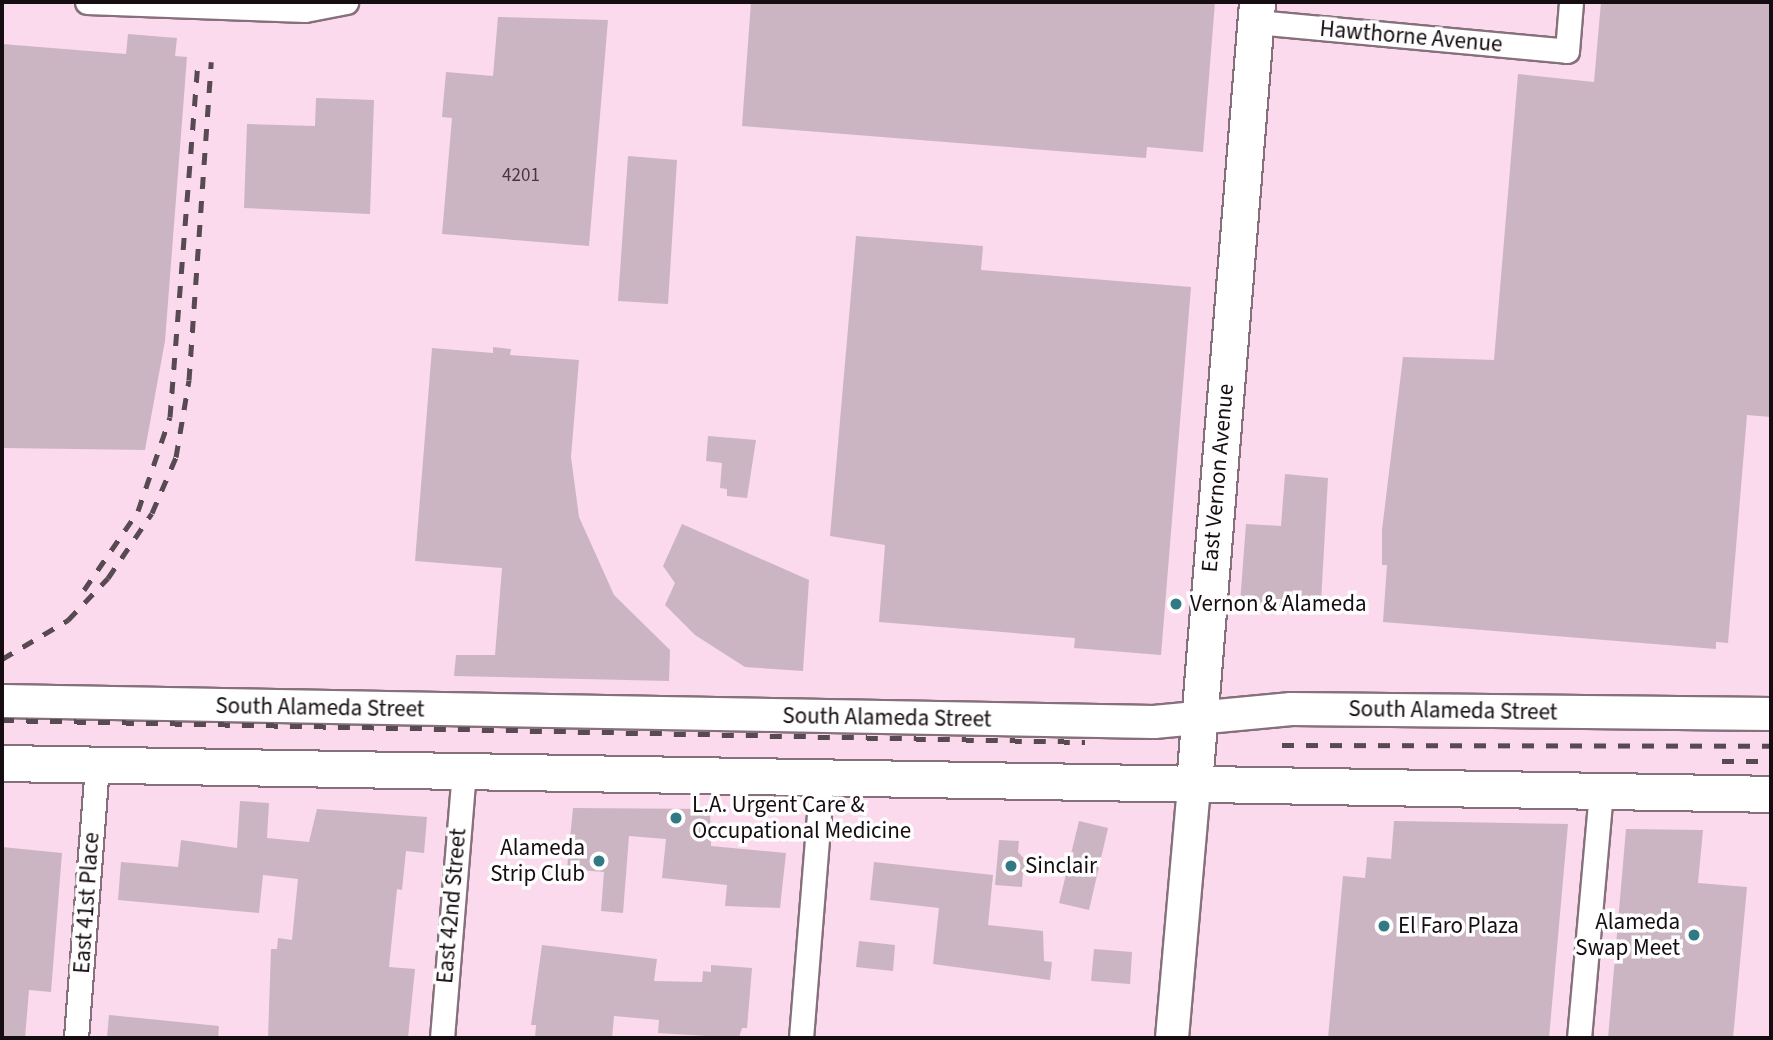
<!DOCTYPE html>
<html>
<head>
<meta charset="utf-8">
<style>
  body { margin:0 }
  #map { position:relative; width:1773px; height:1040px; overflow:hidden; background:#ffebf6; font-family:"Source Sans 3",sans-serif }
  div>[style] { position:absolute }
  .built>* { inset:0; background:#fadaec }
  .building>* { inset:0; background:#ccb5c2 }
  .roads { filter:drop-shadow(2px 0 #86707c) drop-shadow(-2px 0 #86707c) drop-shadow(0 2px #86707c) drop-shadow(0 -2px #86707c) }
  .street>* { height:23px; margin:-11.5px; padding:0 11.5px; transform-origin:11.5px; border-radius:11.5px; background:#fff }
  .secondary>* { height:32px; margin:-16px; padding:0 16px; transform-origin:16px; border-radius:16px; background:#fff }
  .primary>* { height:35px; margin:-17.5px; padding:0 17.5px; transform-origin:17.5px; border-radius:17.5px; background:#fff }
  .rail>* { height:5px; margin-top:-2.5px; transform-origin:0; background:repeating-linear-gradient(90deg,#574b51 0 12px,transparent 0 24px) }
  .dots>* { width:19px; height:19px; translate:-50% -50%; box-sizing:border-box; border:4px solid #fefefe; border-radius:50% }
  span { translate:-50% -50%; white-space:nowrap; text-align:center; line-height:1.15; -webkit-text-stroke:7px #fefefe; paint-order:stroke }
  .number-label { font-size:19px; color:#43373d }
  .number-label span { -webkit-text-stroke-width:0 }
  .street-label { font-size:23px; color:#150d11 }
  .poi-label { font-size:23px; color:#150d11 }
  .left { translate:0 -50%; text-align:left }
  .right { translate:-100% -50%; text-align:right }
  .frame { position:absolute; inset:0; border:4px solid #150d11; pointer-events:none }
</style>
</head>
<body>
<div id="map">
  <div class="built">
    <i style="clip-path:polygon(2px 2px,1771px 2px,1771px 1038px,2px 1038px)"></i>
  </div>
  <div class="building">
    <i style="clip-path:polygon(751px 2px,1215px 2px,1203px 152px,1147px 147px,1146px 158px,742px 126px)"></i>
    <i style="clip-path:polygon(1601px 2px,1771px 4px,1771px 417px,1747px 415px,1728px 643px,1716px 642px,1716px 649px,1383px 622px,1387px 565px,1382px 565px,1382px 530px,1403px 357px,1494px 360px,1518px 74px,1594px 82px)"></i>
    <i style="clip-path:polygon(498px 17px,608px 20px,589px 246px,442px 234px,452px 118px,442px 117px,446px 72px,493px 76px)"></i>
    <i style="clip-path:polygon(128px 34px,177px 38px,175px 56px,187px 57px,165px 341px,145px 450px,2px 448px,2px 44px,126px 54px)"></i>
    <i style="clip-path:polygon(316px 98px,374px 100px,370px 214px,244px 208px,247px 124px,315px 126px)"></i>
    <i style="clip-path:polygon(628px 156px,677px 160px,668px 304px,618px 301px)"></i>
    <i style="clip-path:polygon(856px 236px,983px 246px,981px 270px,1191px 287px,1161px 655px,1074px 648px,1075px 638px,879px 622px,885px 545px,830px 536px)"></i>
    <i style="clip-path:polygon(493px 347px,511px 349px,510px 355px,579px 360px,571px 457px,579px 517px,614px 595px,670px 650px,669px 681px,454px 676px,456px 655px,495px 655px,502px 568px,415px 561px,432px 348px,493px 353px)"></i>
    <i style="clip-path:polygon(708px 436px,756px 440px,747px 498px,727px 496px,727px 489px,720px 488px,722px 463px,706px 461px)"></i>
    <i style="clip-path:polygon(1285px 474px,1328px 478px,1321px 602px,1315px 609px,1240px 603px,1246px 524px,1281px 526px)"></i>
    <i style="clip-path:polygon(682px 524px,809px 580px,803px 671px,745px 667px,695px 635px,665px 605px,675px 583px,663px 566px)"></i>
    <i style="clip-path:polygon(240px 801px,269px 803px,267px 838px,309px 842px,317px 809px,427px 817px,424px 853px,406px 851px,402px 890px,397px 889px,389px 967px,415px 969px,408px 1038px,268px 1038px,271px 949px,277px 949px,278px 938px,292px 940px,298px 879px,263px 875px,259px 913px,118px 900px,121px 862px,178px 867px,181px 840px,237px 848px)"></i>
    <i style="clip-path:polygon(573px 808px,710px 809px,711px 846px,786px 853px,780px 908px,725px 906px,727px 885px,662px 878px,666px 839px,629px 836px,623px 913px,601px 911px,604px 872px,567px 869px)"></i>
    <i style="clip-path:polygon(1079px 821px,1108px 828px,1089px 910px,1059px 903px)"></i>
    <i style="clip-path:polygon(1394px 821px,1568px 824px,1549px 1038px,1328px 1038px,1343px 876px,1365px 878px,1367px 857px,1391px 859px)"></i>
    <i style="clip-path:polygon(1626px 829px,1703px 830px,1698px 883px,1747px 887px,1733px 1038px,1608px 1038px)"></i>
    <i style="clip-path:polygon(999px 840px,1019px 841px,1018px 852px,1036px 872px,1023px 871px,1022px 887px,995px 885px)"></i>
    <i style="clip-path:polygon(2px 847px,62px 853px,51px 992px,29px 990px,25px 1038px,2px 1038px)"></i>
    <i style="clip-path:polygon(874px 862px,993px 875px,988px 925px,1043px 931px,1044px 961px,1052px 962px,1050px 980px,933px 964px,939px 908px,870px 900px)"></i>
    <i style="clip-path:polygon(859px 941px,895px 945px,893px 971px,856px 967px)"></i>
    <i style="clip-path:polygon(542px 945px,657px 959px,654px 981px,702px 982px,703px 971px,711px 972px,711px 965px,752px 968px,747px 1028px,742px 1028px,739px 1038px,658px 1033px,659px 1020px,614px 1016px,612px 1038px,535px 1038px,536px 1025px,531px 1025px)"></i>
    <i style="clip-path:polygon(1094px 949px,1132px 952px,1130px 984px,1091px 981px)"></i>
    <i style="clip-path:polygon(109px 1015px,219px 1026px,218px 1038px,107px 1038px)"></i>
  </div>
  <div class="roads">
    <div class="street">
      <i style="left:87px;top:2px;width:218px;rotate:2.1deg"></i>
      <i style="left:305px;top:10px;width:42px;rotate:-11deg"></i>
      <i style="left:1256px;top:22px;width:312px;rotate:5.3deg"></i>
      <i style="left:1567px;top:51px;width:49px;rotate:-85.3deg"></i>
      <i style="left:76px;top:1038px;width:272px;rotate:-85.6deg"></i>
      <i style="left:442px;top:1038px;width:266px;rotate:-85.3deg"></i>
      <i style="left:801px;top:1038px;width:261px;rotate:-85.4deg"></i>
      <i style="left:1579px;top:1038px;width:248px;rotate:-84.9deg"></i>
    </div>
    <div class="secondary">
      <i style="left:2px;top:701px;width:1152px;rotate:1.04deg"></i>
      <i style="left:1154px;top:722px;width:138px;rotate:-5.4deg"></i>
      <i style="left:1291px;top:709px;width:480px;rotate:0.6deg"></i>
      <i style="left:1172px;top:1038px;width:255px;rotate:-85deg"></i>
    </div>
    <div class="primary">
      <i style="left:2px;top:763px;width:1769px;rotate:1deg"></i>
      <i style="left:1194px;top:784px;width:785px;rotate:-85.39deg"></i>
    </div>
  </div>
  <div class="rail">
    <i style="left:84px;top:590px;width:96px;rotate:-55.6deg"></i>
    <i style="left:138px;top:511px;width:99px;rotate:-71.2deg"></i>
    <i style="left:170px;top:417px;width:357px;rotate:-85.5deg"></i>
    <i style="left:2px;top:659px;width:77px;rotate:-30.6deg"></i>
    <i style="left:68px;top:620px;width:58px;rotate:-46.4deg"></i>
    <i style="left:108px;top:578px;width:78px;rotate:-55.9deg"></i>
    <i style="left:152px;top:513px;width:61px;rotate:-66.8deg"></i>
    <i style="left:176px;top:457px;width:78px;rotate:-80.4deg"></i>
    <i style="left:189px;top:380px;width:319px;rotate:-86deg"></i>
    <i style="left:2px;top:720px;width:1083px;rotate:1.16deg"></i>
    <i style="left:1282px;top:745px;width:489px;rotate:0.1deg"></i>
    <i style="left:1722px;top:761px;width:49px"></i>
  </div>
  <div class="dots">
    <i style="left:1176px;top:604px;background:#327885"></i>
    <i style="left:676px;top:818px;background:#327885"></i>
    <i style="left:599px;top:861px;background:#327885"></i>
    <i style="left:1011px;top:866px;background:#327885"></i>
    <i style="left:1384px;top:926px;background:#327885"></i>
    <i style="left:1694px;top:935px;background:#327885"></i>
  </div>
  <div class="number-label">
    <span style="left:521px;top:176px">4201</span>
  </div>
  <div class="street-label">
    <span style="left:1411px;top:37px;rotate:5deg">Hawthorne Avenue</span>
    <span style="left:1218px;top:478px;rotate:-85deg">East Vernon Avenue</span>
    <span style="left:320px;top:708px;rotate:1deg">South Alameda Street</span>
    <span style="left:1453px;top:711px;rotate:1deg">South Alameda Street</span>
    <span style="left:887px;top:718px;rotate:1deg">South Alameda Street</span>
    <span style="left:87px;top:903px;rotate:-86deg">East 41st Place</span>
    <span style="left:452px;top:906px;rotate:-85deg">East 42nd Street</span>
  </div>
  <div class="poi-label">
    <span class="left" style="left:1190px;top:604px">Vernon &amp; Alameda</span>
    <span class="left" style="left:692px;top:818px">L.A. Urgent Care &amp;<br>Occupational Medicine</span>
    <span class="right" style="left:585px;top:861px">Alameda<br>Strip Club</span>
    <span class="left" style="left:1025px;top:866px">Sinclair</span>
    <span class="right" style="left:1680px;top:935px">Alameda<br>Swap Meet</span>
    <span class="left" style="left:1398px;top:926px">El Faro Plaza</span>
  </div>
  <div class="frame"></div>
</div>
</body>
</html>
